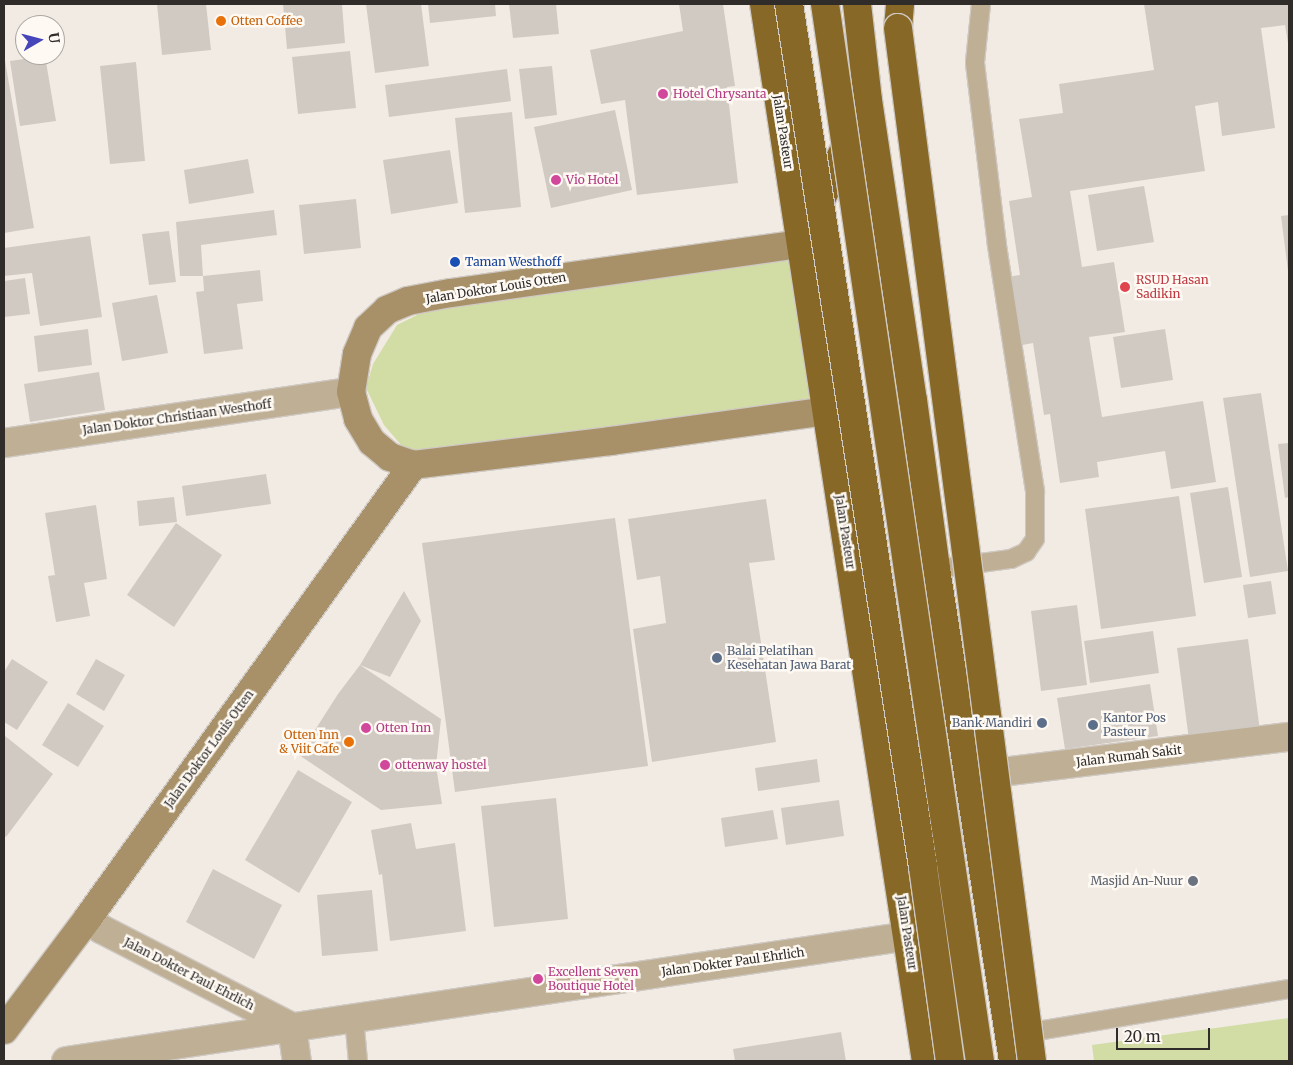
<!DOCTYPE html>
<html>
<head>
<meta charset="utf-8">
<style>
  body { margin:0 }
  #map { position:relative; width:1293px; height:1065px; overflow:hidden; background:#f2ebe4; font-family:Merriweather,serif }
  div>[style] { position:absolute }
  .green>* { inset:0; background:#d1dda5 }
  .building>* { inset:0; background:#d1cac3 }
  .roads { filter:drop-shadow(1px 0 #cfc9c3) drop-shadow(-1px 0 #cfc9c3) drop-shadow(0 1px #cfc9c3) drop-shadow(0 -1px #cfc9c3) }
  .lane>* { height:18px; margin:-9px; padding:0 9px; transform-origin:9px; border-radius:9px; background:#bfaf94 }
  .street>* { height:28px; margin:-14px; padding:0 14px; transform-origin:14px; border-radius:14px; background:#bfaf94 }
  .secondary>* { height:28px; margin:-14px; padding:0 14px; transform-origin:14px; border-radius:14px; background:#a89169 }
  .highway>* { height:28px; margin:-14px; padding:0 14px; transform-origin:14px; border-radius:14px; background:#886827 }
  .bridges { filter:drop-shadow(1px 0 #cfc9c3) drop-shadow(-1px 0 #cfc9c3) drop-shadow(0 1px #cfc9c3) drop-shadow(0 -1px #cfc9c3) }
  .highway-bridge>* { height:28px; margin:-14px; padding:0 14px; transform-origin:14px; border-radius:14px; background:#886827 }
  .dots>* { width:14px; height:14px; translate:-50% -50%; box-sizing:border-box; border:2px solid #fef9f3; border-radius:50% }
  span { translate:-50% -50%; white-space:nowrap; text-align:center; line-height:1.15; -webkit-text-stroke:5px #fef9f3; paint-order:stroke }
  .food-label { font-size:12px; color:#c56008 }
  .left { translate:0 -50%; text-align:left }
  .right { translate:-100% -50%; text-align:right }
  .hotel-label { font-size:12px; color:#b23c85 }
  .street-label { font-size:12px; color:#2f2c2a }
  .transit-label { font-size:12px; color:#164399 }
  .health-label { font-size:12px; color:#be3a42 }
  .service-label { font-size:12px; color:#4e5e75 }
  .worship-label { font-size:12px; color:#5b616d }
  .frame { position:absolute; inset:0; border:5px solid #2f2c2a; pointer-events:none }
  .north { position:absolute; left:15px; top:15px; width:50px; height:50px; box-sizing:border-box; background:#fef9f3; border:1px solid #aba7a3; border-radius:50%; rotate:82deg; font-size:14px; font-weight:700; line-height:20px; text-align:center; color:#2f2c2a }
  .north::after { content:''; display:block; margin:auto; width:18px; height:22px; background:#4645ba; clip-path:polygon(50% 0,100% 100%,50% 72%,0 100%) }
  .scale { position:absolute; left:1116px; top:1028px; width:94px; height:22px; box-sizing:border-box; border:2px solid #2f2c2a; border-top:0; padding-left:6px; font-size:15px; line-height:18px; white-space:nowrap; color:#2f2c2a; -webkit-text-stroke:4px #fef9f3; paint-order:stroke }
</style>
</head>
<body>
<div id="map">
  <div class="green">
    <i style="clip-path:polygon(799px 256px,818px 410px,407px 452px,384px 425px,366px 388px,373px 364px,397px 325px,421px 313px,504px 297px)"></i>
    <i style="clip-path:polygon(1289px 1018px,1289px 1061px,1094px 1061px,1092px 1045px)"></i>
  </div>
  <div class="building">
    <i style="clip-path:polygon(157px 4px,206px 4px,211px 50px,162px 55px)"></i>
    <i style="clip-path:polygon(283px 4px,342px 4px,345px 43px,287px 49px)"></i>
    <i style="clip-path:polygon(366px 4px,421px 4px,429px 66px,375px 73px)"></i>
    <i style="clip-path:polygon(428px 4px,495px 4px,496px 16px,430px 23px)"></i>
    <i style="clip-path:polygon(509px 4px,556px 4px,559px 34px,513px 38px)"></i>
    <i style="clip-path:polygon(679px 4px,723px 4px,735px 86px,727px 87px,738px 183px,637px 195px,625px 100px,601px 104px,590px 50px,683px 31px)"></i>
    <i style="clip-path:polygon(1144px 4px,1289px 4px,1289px 49px,1285px 25px,1261px 28px,1275px 128px,1222px 136px,1218px 102px,1195px 106px,1205px 171px,1070px 191px,1082px 267px,1114px 262px,1125px 332px,1089px 337px,1102px 417px,1203px 401px,1216px 482px,1171px 489px,1165px 451px,1097px 462px,1099px 477px,1060px 483px,1050px 414px,1044px 415px,1033px 343px,1017px 346px,1007px 277px,1020px 275px,1009px 201px,1032px 197px,1019px 119px,1063px 113px,1059px 84px,1154px 70px)"></i>
    <i style="clip-path:polygon(350px 51px,356px 108px,298px 114px,292px 57px)"></i>
    <i style="clip-path:polygon(4px 55px,34px 228px,4px 233px)"></i>
    <i style="clip-path:polygon(45px 56px,56px 121px,20px 126px,10px 61px)"></i>
    <i style="clip-path:polygon(136px 62px,145px 161px,110px 164px,100px 66px)"></i>
    <i style="clip-path:polygon(552px 66px,557px 115px,525px 119px,519px 69px)"></i>
    <i style="clip-path:polygon(507px 69px,511px 101px,389px 117px,385px 85px)"></i>
    <i style="clip-path:polygon(615px 110px,632px 190px,551px 208px,534px 127px)"></i>
    <i style="clip-path:polygon(512px 112px,521px 207px,465px 213px,455px 118px)"></i>
    <i style="clip-path:polygon(450px 150px,458px 203px,391px 214px,383px 160px)"></i>
    <i style="clip-path:polygon(248px 159px,254px 193px,189px 204px,184px 170px)"></i>
    <i style="clip-path:polygon(1144px 186px,1154px 242px,1097px 251px,1088px 195px)"></i>
    <i style="clip-path:polygon(356px 199px,361px 248px,304px 254px,299px 205px)"></i>
    <i style="clip-path:polygon(274px 210px,277px 235px,201px 245px,203px 276px,180px 276px,176px 222px)"></i>
    <i style="clip-path:polygon(1289px 215px,1289px 271px,1288px 271px,1281px 216px)"></i>
    <i style="clip-path:polygon(169px 231px,176px 282px,149px 285px,142px 234px)"></i>
    <i style="clip-path:polygon(90px 236px,102px 317px,40px 326px,32px 273px,4px 276px,4px 248px)"></i>
    <i style="clip-path:polygon(260px 270px,263px 301px,237px 304px,243px 349px,204px 354px,196px 292px,204px 291px,203px 276px)"></i>
    <i style="clip-path:polygon(25px 278px,30px 314px,4px 317px,4px 281px)"></i>
    <i style="clip-path:polygon(157px 295px,168px 353px,122px 361px,112px 303px)"></i>
    <i style="clip-path:polygon(88px 329px,92px 365px,38px 372px,34px 336px)"></i>
    <i style="clip-path:polygon(1165px 329px,1173px 380px,1121px 388px,1113px 337px)"></i>
    <i style="clip-path:polygon(99px 372px,105px 410px,30px 422px,24px 384px)"></i>
    <i style="clip-path:polygon(1261px 393px,1288px 571px,1250px 577px,1223px 398px)"></i>
    <i style="clip-path:polygon(1289px 443px,1289px 497px,1285px 498px,1278px 444px)"></i>
    <i style="clip-path:polygon(266px 474px,271px 504px,186px 516px,182px 486px)"></i>
    <i style="clip-path:polygon(1228px 487px,1242px 577px,1204px 583px,1190px 493px)"></i>
    <i style="clip-path:polygon(1179px 496px,1196px 616px,1101px 629px,1085px 509px)"></i>
    <i style="clip-path:polygon(174px 497px,177px 522px,139px 526px,137px 501px)"></i>
    <i style="clip-path:polygon(766px 499px,775px 560px,749px 563px,776px 742px,652px 762px,633px 629px,666px 623px,660px 576px,637px 580px,628px 519px)"></i>
    <i style="clip-path:polygon(96px 505px,107px 579px,84px 583px,90px 616px,56px 622px,48px 576px,55px 575px,45px 513px)"></i>
    <i style="clip-path:polygon(615px 518px,648px 766px,455px 792px,422px 543px)"></i>
    <i style="clip-path:polygon(176px 523px,222px 555px,174px 627px,127px 595px)"></i>
    <i style="clip-path:polygon(1271px 581px,1276px 614px,1248px 618px,1243px 585px)"></i>
    <i style="clip-path:polygon(404px 591px,421px 621px,390px 677px,360px 665px,441px 719px,436px 766px,442px 804px,381px 810px,299px 755px,338px 694px,360px 665px)"></i>
    <i style="clip-path:polygon(1077px 605px,1087px 685px,1041px 691px,1031px 611px)"></i>
    <i style="clip-path:polygon(1153px 631px,1159px 673px,1090px 683px,1084px 641px)"></i>
    <i style="clip-path:polygon(1248px 639px,1260px 731px,1189px 740px,1177px 648px)"></i>
    <i style="clip-path:polygon(12px 659px,48px 682px,17px 730px,4px 722px,4px 672px)"></i>
    <i style="clip-path:polygon(96px 659px,125px 675px,104px 711px,76px 694px)"></i>
    <i style="clip-path:polygon(1150px 684px,1158px 736px,1065px 749px,1057px 698px)"></i>
    <i style="clip-path:polygon(68px 703px,104px 726px,78px 767px,42px 745px)"></i>
    <i style="clip-path:polygon(5px 736px,53px 774px,6px 837px,4px 835px)"></i>
    <i style="clip-path:polygon(817px 759px,820px 782px,758px 791px,755px 768px)"></i>
    <i style="clip-path:polygon(298px 770px,352px 802px,299px 893px,245px 860px)"></i>
    <i style="clip-path:polygon(556px 798px,568px 919px,494px 927px,481px 806px)"></i>
    <i style="clip-path:polygon(839px 800px,844px 836px,786px 845px,781px 808px)"></i>
    <i style="clip-path:polygon(773px 810px,778px 839px,725px 847px,721px 818px)"></i>
    <i style="clip-path:polygon(411px 823px,416px 849px,455px 843px,466px 931px,390px 941px,382px 874px,379px 875px,371px 830px)"></i>
    <i style="clip-path:polygon(213px 869px,282px 905px,254px 959px,186px 922px)"></i>
    <i style="clip-path:polygon(372px 890px,378px 951px,322px 956px,317px 895px)"></i>
    <i style="clip-path:polygon(841px 1032px,846px 1061px,735px 1061px,733px 1049px)"></i>
  </div>
  <div class="roads">
    <div class="lane">
      <i style="left:936px;top:569px;width:76px;rotate:-7.6deg"></i>
      <i style="left:1011px;top:559px;width:17px;rotate:-25deg"></i>
      <i style="left:1026px;top:552px;width:16px;rotate:-55deg"></i>
      <i style="left:1035px;top:539px;width:48px;rotate:-90deg"></i>
      <i style="left:1035px;top:491px;width:249px;rotate:-98.8deg"></i>
      <i style="left:997px;top:245px;width:184px;rotate:-96.9deg"></i>
      <i style="left:975px;top:62px;width:58px;rotate:-84.1deg"></i>
      <i style="left:354px;top:1018px;width:43px;rotate:84.7deg"></i>
      <i style="left:1020px;top:1034px;width:273px;rotate:-9.5deg"></i>
    </div>
    <div class="street">
      <i style="left:4px;top:443px;width:351px;rotate:-8.4deg"></i>
      <i style="left:970px;top:776px;width:321px;rotate:-7deg"></i>
      <i style="left:88px;top:918px;width:17px;rotate:40deg"></i>
      <i style="left:101px;top:929px;width:215px;rotate:27.2deg"></i>
      <i style="left:292px;top:1027px;width:34px;rotate:82deg"></i>
      <i style="left:66px;top:1061px;width:851px;rotate:-8.44deg"></i>
    </div>
    <div class="secondary">
      <i style="left:800px;top:244px;width:353px;rotate:172deg"></i>
      <i style="left:450px;top:293px;width:43px;rotate:169.2deg"></i>
      <i style="left:408px;top:301px;width:23px;rotate:157deg"></i>
      <i style="left:387px;top:310px;width:26px;rotate:137deg"></i>
      <i style="left:368px;top:328px;width:28px;rotate:113deg"></i>
      <i style="left:357px;top:354px;width:38px;rotate:99deg"></i>
      <i style="left:351px;top:392px;width:28px;rotate:75deg"></i>
      <i style="left:358px;top:419px;width:27px;rotate:59deg"></i>
      <i style="left:372px;top:442px;width:23px;rotate:40deg"></i>
      <i style="left:390px;top:457px;width:24px;rotate:19deg"></i>
      <i style="left:413px;top:465px;width:199px;rotate:-6.9deg"></i>
      <i style="left:611px;top:441px;width:217px;rotate:-7.9deg"></i>
      <i style="left:4px;top:1030px;width:140px;rotate:-53.1deg"></i>
      <i style="left:88px;top:918px;width:558px;rotate:-54.34deg"></i>
    </div>
    <div class="highway">
      <i style="left:764px;top:4px;width:1069px;rotate:81.29deg"></i>
      <i style="left:857px;top:4px;width:97px;rotate:83.5deg"></i>
      <i style="left:868px;top:100px;width:303px;rotate:81.5deg"></i>
      <i style="left:913px;top:400px;width:171px;rotate:82.2deg"></i>
      <i style="left:936px;top:569px;width:498px;rotate:81.1deg"></i>
      <i style="left:898px;top:28px;width:24px;rotate:-85deg"></i>
      <i style="left:815px;top:213px;width:87px;rotate:-65.5deg"></i>
    </div>
  </div>
  <div class="bridges">
    <div class="highway-bridge">
      <i style="left:789px;top:4px;width:873px;rotate:81.17deg"></i>
      <i style="left:923px;top:867px;width:196px;rotate:82.1deg"></i>
      <i style="left:825px;top:4px;width:1068px;rotate:81.66deg"></i>
      <i style="left:898px;top:28px;width:1042px;rotate:82.61deg"></i>
    </div>
  </div>
  <div class="dots">
    <i style="left:221px;top:21px;background:#e8710a"></i>
    <i style="left:663px;top:94px;background:#d1479c"></i>
    <i style="left:556px;top:180px;background:#d1479c"></i>
    <i style="left:455px;top:262px;background:#1a4fb4"></i>
    <i style="left:1125px;top:287px;background:#e0444e"></i>
    <i style="left:717px;top:658px;background:#5c6f8a"></i>
    <i style="left:1042px;top:723px;background:#5c6f8a"></i>
    <i style="left:1093px;top:725px;background:#5c6f8a"></i>
    <i style="left:366px;top:728px;background:#d1479c"></i>
    <i style="left:349px;top:742px;background:#e8710a"></i>
    <i style="left:385px;top:765px;background:#d1479c"></i>
    <i style="left:1193px;top:881px;background:#6b7280"></i>
    <i style="left:538px;top:979px;background:#d1479c"></i>
  </div>
  <div class="food-label">
    <span class="left" style="left:231px;top:21px">Otten Coffee</span>
    <span class="right" style="left:339px;top:742px">Otten Inn<br>&amp; Viit Cafe</span>
  </div>
  <div class="hotel-label">
    <span class="left" style="left:673px;top:94px">Hotel Chrysanta</span>
    <span class="left" style="left:566px;top:180px">Vio Hotel</span>
    <span class="left" style="left:376px;top:728px">Otten Inn</span>
    <span class="left" style="left:395px;top:765px">ottenway hostel</span>
    <span class="left" style="left:548px;top:979px">Excellent Seven<br>Boutique Hotel</span>
  </div>
  <div class="street-label">
    <span style="left:783px;top:132px;rotate:81deg">Jalan Pasteur</span>
    <span style="left:496px;top:288px;rotate:-9deg">Jalan Doktor Louis Otten</span>
    <span style="left:177px;top:417px;rotate:-8deg">Jalan Doktor Christiaan Westhoff</span>
    <span style="left:845px;top:532px;rotate:81deg">Jalan Pasteur</span>
    <span style="left:209px;top:749px;rotate:-54deg">Jalan Doktor Louis Otten</span>
    <span style="left:1129px;top:756px;rotate:-7deg">Jalan Rumah Sakit</span>
    <span style="left:907px;top:933px;rotate:81deg">Jalan Pasteur</span>
    <span style="left:733px;top:962px;rotate:-8deg">Jalan Dokter Paul Ehrlich</span>
    <span style="left:189px;top:974px;rotate:27deg">Jalan Dokter Paul Ehrlich</span>
  </div>
  <div class="transit-label">
    <span class="left" style="left:465px;top:262px">Taman Westhoff</span>
  </div>
  <div class="health-label">
    <span class="left" style="left:1136px;top:287px">RSUD Hasan<br>Sadikin</span>
  </div>
  <div class="service-label">
    <span class="left" style="left:727px;top:658px">Balai Pelatihan<br>Kesehatan Jawa Barat</span>
    <span class="left" style="left:1103px;top:725px">Kantor Pos<br>Pasteur</span>
    <span class="right" style="left:1032px;top:723px">Bank Mandiri</span>
  </div>
  <div class="worship-label">
    <span class="right" style="left:1183px;top:881px">Masjid An-Nuur</span>
  </div>
  <div class="frame"></div>
  <div class="north">U</div>
  <div class="scale">20 m</div>
</div>
</body>
</html>
